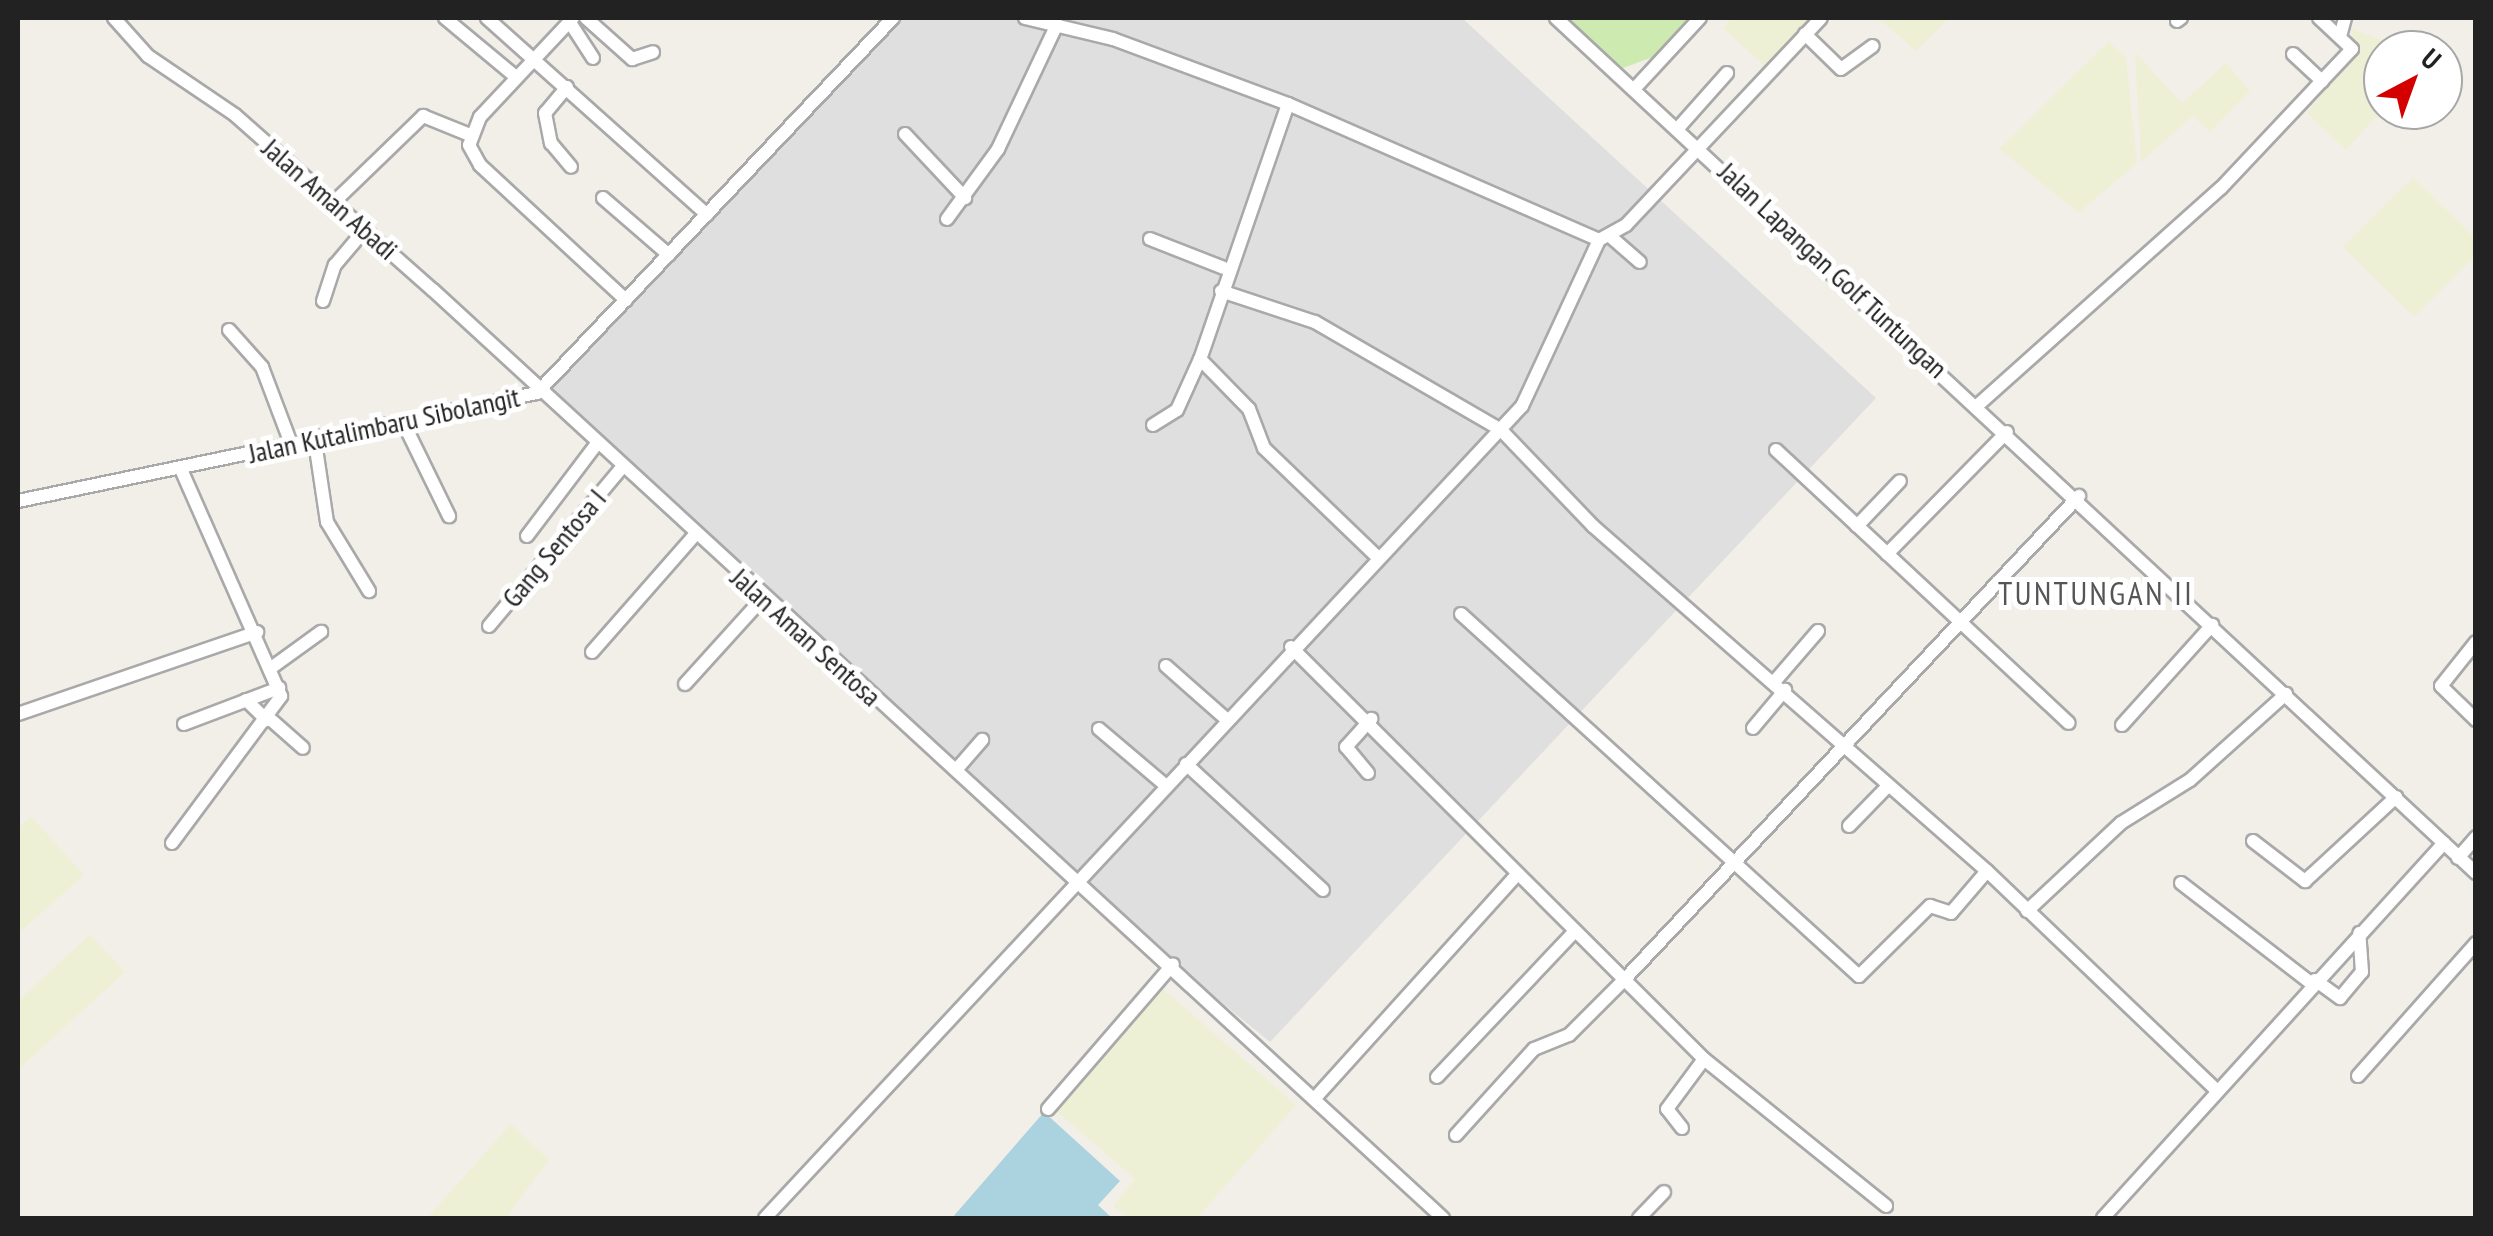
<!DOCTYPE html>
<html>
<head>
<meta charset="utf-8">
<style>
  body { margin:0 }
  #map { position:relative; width:2493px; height:1236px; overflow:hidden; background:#f2efe9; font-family:"PT Sans Narrow",sans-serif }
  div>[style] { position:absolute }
  .residential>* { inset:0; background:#e0dfdf }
  .farmland>* { inset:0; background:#eef0d5 }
  .grass>* { inset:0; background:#cdebb0 }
  .water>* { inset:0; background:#aad3df }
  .roads { filter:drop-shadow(2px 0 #a9a9a9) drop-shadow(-2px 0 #a9a9a9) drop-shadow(0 2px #a9a9a9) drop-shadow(0 -2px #a9a9a9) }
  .minor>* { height:12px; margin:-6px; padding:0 6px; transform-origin:6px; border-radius:6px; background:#fff }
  span { translate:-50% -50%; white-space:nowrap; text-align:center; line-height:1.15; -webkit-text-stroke:10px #fff; paint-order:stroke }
  .street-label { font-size:28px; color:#222 }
  .quarter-label { font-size:32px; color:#555; letter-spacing:2.5px }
  .frame { position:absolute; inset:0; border:20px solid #222; pointer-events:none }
  .north { position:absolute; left:2363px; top:30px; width:100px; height:100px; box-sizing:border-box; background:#fff; border:2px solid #a7a7a7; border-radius:50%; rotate:41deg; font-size:28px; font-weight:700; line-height:40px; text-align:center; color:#222 }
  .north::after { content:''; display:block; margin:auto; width:35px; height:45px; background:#d40000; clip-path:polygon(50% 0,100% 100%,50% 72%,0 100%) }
</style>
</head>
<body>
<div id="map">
  <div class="residential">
    <i style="clip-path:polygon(900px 18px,1462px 18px,1876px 398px,1270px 1042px,1085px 891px,543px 397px)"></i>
  </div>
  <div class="farmland">
    <i style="clip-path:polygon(1731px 18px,1827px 18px,1776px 77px,1723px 28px)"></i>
    <i style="clip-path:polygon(1878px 18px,1949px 18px,1916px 51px)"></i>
    <i style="clip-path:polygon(2350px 28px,2407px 50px,2383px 50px,2383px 109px,2346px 150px,2307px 113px,2355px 51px)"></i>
    <i style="clip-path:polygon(2109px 41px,2126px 58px,2137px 163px,2079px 213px,1999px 149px)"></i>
    <i style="clip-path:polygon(2135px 52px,2182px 103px,2226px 63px,2250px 91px,2210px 132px,2193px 116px,2141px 162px)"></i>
    <i style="clip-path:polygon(2413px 177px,2476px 239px,2475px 256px,2414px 317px,2343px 247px)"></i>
    <i style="clip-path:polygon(31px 816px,84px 875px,18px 934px,18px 828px)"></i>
    <i style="clip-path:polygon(90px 934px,125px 972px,18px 1070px,18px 1001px)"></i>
    <i style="clip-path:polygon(1154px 981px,1296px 1105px,1197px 1218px,1127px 1218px,1113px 1206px,1135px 1179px,1047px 1103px)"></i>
    <i style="clip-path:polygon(511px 1124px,549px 1160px,506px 1218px,427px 1218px)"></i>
  </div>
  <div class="grass">
    <i style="clip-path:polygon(1560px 18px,1696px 18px,1664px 53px,1623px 68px)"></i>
  </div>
  <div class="water">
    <i style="clip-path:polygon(1044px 1112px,1120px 1181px,1098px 1205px,1112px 1218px,952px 1218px)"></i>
  </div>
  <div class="roads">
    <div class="minor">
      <i style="left:114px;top:18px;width:51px;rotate:48.2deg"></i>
      <i style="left:148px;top:56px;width:105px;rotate:34.1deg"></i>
      <i style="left:235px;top:115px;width:264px;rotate:41.5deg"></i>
      <i style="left:433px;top:290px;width:1372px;rotate:42.58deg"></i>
      <i style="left:445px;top:18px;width:92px;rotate:39.7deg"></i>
      <i style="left:487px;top:18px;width:295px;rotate:41.8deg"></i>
      <i style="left:573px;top:18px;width:136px;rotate:133.2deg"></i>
      <i style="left:480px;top:117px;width:30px;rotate:111deg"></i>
      <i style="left:469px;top:145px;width:23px;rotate:61deg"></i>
      <i style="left:480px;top:165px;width:199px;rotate:42.8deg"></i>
      <i style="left:586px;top:18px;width:62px;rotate:41.7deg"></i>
      <i style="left:632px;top:59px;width:22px;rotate:-18deg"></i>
      <i style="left:1025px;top:18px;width:90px;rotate:13.4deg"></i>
      <i style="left:1113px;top:39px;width:187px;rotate:20.4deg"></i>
      <i style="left:1288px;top:104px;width:339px;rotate:23.6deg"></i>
      <i style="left:1599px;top:240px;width:31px;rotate:-29deg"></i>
      <i style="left:1626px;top:225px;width:284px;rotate:-46.7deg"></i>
      <i style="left:1556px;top:18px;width:1256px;rotate:42.9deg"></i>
      <i style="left:569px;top:21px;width:44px;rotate:57deg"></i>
      <i style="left:2177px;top:21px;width:5px;rotate:-37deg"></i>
      <i style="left:2341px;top:33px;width:16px;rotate:-75deg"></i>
      <i style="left:1805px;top:34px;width:50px;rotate:44.2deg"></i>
      <i style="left:1841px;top:69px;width:39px;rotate:-36deg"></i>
      <i style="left:2293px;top:54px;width:40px;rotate:43deg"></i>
      <i style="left:567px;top:87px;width:34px;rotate:130deg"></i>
      <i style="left:545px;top:113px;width:31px;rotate:79deg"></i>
      <i style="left:551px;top:143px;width:31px;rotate:50deg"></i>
      <i style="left:1636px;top:87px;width:94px;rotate:-47.2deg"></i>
      <i style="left:1288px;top:104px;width:270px;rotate:109deg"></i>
      <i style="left:1200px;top:359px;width:70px;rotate:45.6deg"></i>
      <i style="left:1249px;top:409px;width:42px;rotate:69deg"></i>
      <i style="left:1264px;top:448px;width:154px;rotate:43.9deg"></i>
      <i style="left:1680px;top:126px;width:71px;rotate:-48.4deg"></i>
      <i style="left:905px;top:134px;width:88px;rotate:46.8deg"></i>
      <i style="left:603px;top:198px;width:87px;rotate:40.8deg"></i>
      <i style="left:332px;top:204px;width:127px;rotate:-44deg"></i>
      <i style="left:423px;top:116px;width:51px;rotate:22deg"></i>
      <i style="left:947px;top:219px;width:87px;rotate:-53.9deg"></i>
      <i style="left:998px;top:149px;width:138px;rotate:-64.7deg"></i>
      <i style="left:1611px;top:237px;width:38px;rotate:41deg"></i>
      <i style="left:1150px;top:239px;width:79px;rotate:21.4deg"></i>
      <i style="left:1221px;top:291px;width:99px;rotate:18.3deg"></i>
      <i style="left:1315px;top:322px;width:215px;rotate:30.1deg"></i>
      <i style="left:1501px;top:430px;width:133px;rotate:46.2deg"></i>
      <i style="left:1593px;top:526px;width:524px;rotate:41.21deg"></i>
      <i style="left:1987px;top:871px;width:318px;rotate:43.7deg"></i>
      <i style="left:323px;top:301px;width:38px;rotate:-72deg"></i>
      <i style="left:335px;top:265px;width:42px;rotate:-49.8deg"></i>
      <i style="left:229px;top:330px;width:50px;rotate:48.3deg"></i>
      <i style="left:262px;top:367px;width:79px;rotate:69.3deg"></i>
      <i style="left:1978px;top:405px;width:326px;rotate:-41.8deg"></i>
      <i style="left:2221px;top:188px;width:191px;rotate:-46.7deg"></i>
      <i style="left:2352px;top:49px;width:45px;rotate:-136.8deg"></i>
      <i style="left:403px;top:422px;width:105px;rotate:63.9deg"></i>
      <i style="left:1153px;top:425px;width:28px;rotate:-32deg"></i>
      <i style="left:1177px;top:410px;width:56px;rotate:-65.7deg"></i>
      <i style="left:314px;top:435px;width:88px;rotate:81.5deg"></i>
      <i style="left:327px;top:522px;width:81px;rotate:58.7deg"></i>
      <i style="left:1776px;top:450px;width:400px;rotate:43deg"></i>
      <i style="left:18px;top:501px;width:530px;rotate:-11.76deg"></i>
      <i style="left:537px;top:393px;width:517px;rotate:-46.49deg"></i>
      <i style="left:1857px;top:526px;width:62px;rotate:-46.3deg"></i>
      <i style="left:527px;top:536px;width:113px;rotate:-52.9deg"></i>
      <i style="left:1887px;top:554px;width:171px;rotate:-45.5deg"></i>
      <i style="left:1461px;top:614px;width:538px;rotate:42.29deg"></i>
      <i style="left:1859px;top:976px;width:100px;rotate:-44.6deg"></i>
      <i style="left:1930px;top:906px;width:22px;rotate:18deg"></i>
      <i style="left:1951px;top:913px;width:55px;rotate:-49.4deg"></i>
      <i style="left:489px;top:626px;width:204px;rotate:-50deg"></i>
      <i style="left:2476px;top:642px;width:56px;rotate:128.5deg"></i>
      <i style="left:2441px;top:686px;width:49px;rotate:44.2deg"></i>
      <i style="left:1291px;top:647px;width:583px;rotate:44.93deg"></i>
      <i style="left:1704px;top:1059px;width:234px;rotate:38.9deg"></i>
      <i style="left:592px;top:652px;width:154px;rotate:-48.7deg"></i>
      <i style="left:1166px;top:666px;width:79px;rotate:41.4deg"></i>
      <i style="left:271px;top:668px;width:62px;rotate:-35.8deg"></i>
      <i style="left:1775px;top:681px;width:66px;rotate:-49.3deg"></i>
      <i style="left:685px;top:684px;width:116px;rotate:-47.8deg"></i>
      <i style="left:246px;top:700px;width:29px;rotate:44deg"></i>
      <i style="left:18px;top:714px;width:253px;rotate:-18.9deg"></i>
      <i style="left:269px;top:718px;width:45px;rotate:41.4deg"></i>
      <i style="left:184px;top:724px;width:102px;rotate:-20.8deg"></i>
      <i style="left:2122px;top:725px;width:135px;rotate:-48deg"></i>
      <i style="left:1753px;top:728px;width:50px;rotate:-49.9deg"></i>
      <i style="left:1099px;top:729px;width:87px;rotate:40.3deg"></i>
      <i style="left:1186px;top:764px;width:186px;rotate:42.6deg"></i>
      <i style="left:956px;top:770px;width:40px;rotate:-49deg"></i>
      <i style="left:1368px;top:773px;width:34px;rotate:-130deg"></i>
      <i style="left:1346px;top:747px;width:38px;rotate:-48deg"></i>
      <i style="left:1849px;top:826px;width:56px;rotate:-45.7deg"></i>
      <i style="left:2253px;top:841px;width:66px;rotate:37.6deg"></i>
      <i style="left:2305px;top:881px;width:124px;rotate:-42.7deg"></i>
      <i style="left:172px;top:843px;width:183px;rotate:-53.4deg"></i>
      <i style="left:281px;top:696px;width:248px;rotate:-113.8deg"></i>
      <i style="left:2458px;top:858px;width:28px;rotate:-49deg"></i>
      <i style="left:2181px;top:883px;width:165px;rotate:37.6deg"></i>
      <i style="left:2027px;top:911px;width:129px;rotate:-43.1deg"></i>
      <i style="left:2121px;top:823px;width:81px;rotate:-31.9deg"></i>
      <i style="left:2190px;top:780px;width:129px;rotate:-41.9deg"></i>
      <i style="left:2315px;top:980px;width:31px;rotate:36deg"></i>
      <i style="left:2340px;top:998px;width:34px;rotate:-50deg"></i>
      <i style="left:2362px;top:972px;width:39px;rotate:-94deg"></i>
      <i style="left:2358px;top:1076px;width:178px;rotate:-48.4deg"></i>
      <i style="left:1437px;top:1077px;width:197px;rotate:-46.6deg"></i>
      <i style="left:1316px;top:1097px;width:298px;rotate:-47.9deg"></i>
      <i style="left:1048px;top:1109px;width:191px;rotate:-49.2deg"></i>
      <i style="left:1682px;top:1128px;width:24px;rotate:-128deg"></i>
      <i style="left:1667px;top:1109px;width:62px;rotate:-53.5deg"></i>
      <i style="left:1456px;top:1135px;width:116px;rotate:-47.8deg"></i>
      <i style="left:1534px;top:1049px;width:38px;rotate:-22deg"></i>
      <i style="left:1569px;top:1035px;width:76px;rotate:-45deg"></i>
      <i style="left:1623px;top:981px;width:666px;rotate:-46.77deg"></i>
      <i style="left:765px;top:1218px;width:1110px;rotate:-47.01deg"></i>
      <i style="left:1522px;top:406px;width:183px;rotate:-65.1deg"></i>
      <i style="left:1639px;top:1218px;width:36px;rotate:-46deg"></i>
      <i style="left:2103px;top:1218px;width:507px;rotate:-47.72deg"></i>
    </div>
  </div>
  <div class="street-label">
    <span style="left:330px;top:199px;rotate:41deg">Jalan Aman Abadi</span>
    <span style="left:1833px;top:270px;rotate:43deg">Jalan Lapangan Golf Tuntungan</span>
    <span style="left:384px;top:425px;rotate:-12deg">Jalan Kutalimbaru Sibolangit</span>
    <span style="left:554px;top:548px;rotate:-50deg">Gang Sentosa I</span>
    <span style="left:806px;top:637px;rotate:42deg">Jalan Aman Sentosa</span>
  </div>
  <div class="quarter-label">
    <span style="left:2096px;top:593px">TUNTUNGAN II</span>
  </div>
  <div class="frame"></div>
  <div class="north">U</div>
</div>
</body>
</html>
